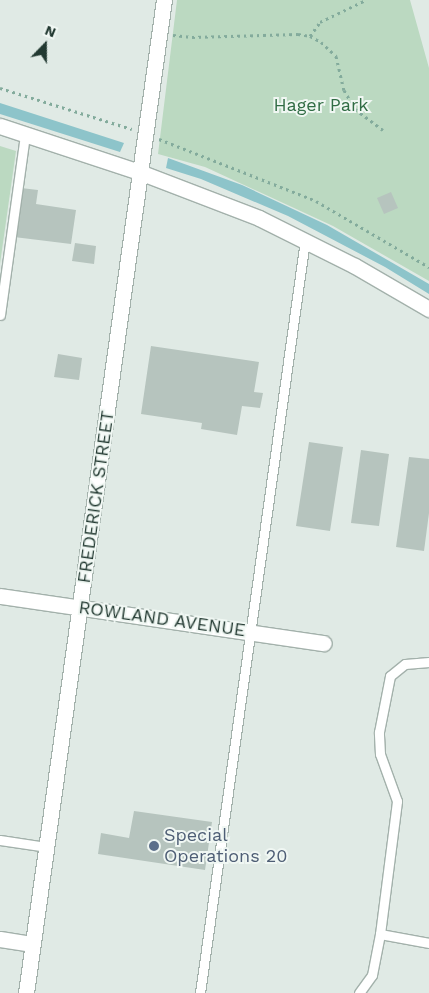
<!DOCTYPE html>
<html>
<head>
<meta charset="utf-8">
<style>
  body { margin:0 }
  #map { position:relative; width:429px; height:993px; overflow:hidden; background:#e0eae5; font-family:"Work Sans",sans-serif }
  div>[style] { position:absolute }
  .green>* { inset:0; background:#bbd9c1 }
  .water>* { inset:0; background:#8dc4ca }
  .building>* { inset:0; background:#b6c4be }
  .path>* { height:3px; margin-top:-1.5px; transform-origin:0; background:repeating-linear-gradient(90deg,#83ab9c 0 2.5px,transparent 0 6.5px) }
  .roads { filter:drop-shadow(1px 0 #a3b1ab) drop-shadow(-1px 0 #a3b1ab) drop-shadow(0 1px #a3b1ab) drop-shadow(0 -1px #a3b1ab) }
  .service>* { height:9px; margin:-4.5px; padding:0 4.5px; transform-origin:4.5px; border-radius:4.5px; background:#fff }
  .minor>* { height:15px; margin:-7.5px; padding:0 7.5px; transform-origin:7.5px; border-radius:7.5px; background:#fff }
  .secondary>* { height:15px; margin:-7.5px; padding:0 7.5px; transform-origin:7.5px; border-radius:7.5px; background:#fff }
  .dots>* { width:14px; height:14px; translate:-50% -50%; box-sizing:border-box; border:2px solid #f0f7f3; border-radius:50% }
  span { translate:-50% -50%; white-space:nowrap; text-align:center; line-height:1.15; -webkit-text-stroke:4px #f0f7f3; paint-order:stroke }
  .park-label { font-size:18px; color:#306c44 }
  .street-label { font-size:18px; color:#223931 }
  .service-label { font-size:18px; color:#4e5e75 }
  .left { translate:0 -50%; text-align:left }
  .north { position:absolute; left:20px; top:20px; width:50px; height:50px; -webkit-text-stroke:4px #f0f7f3; paint-order:stroke; rotate:22deg; font-size:14px; font-weight:700; line-height:20px; text-align:center; color:#223931 }
  .north::after { content:''; display:block; margin:auto; width:18px; height:22px; background:#223931; clip-path:polygon(50% 0,100% 100%,50% 72%,0 100%) }
</style>
</head>
<body>
<div id="map">
  <div class="green">
    <i style="clip-path:polygon(177px 0,410px 0,429px 68px,429px 281px,333px 226px,205px 167px,158px 154px)"></i>
    <i style="clip-path:polygon(0 146px,16px 151px,0 264px)"></i>
  </div>
  <div class="water">
    <i style="clip-path:polygon(0 103px,124px 143px,120px 152px,0 114px)"></i>
    <i style="clip-path:polygon(168px 158px,242px 185px,327px 225px,429px 284px,429px 294px,385px 267px,288px 216px,201px 179px,166px 168px)"></i>
  </div>
  <div class="building">
    <i style="clip-path:polygon(21px 188px,38px 190px,36px 204px,76px 210px,71px 244px,14px 237px)"></i>
    <i style="clip-path:polygon(391px 192px,398px 208px,384px 214px,377px 198px)"></i>
    <i style="clip-path:polygon(75px 243px,96px 246px,94px 264px,72px 261px)"></i>
    <i style="clip-path:polygon(151px 346px,259px 362px,254px 392px,263px 393px,260px 408px,242px 406px,237px 435px,201px 429px,202px 423px,141px 414px)"></i>
    <i style="clip-path:polygon(58px 354px,82px 358px,79px 380px,54px 377px)"></i>
    <i style="clip-path:polygon(309px 442px,343px 447px,330px 531px,296px 526px)"></i>
    <i style="clip-path:polygon(361px 450px,389px 454px,379px 526px,351px 523px)"></i>
    <i style="clip-path:polygon(409px 457px,429px 459px,429px 513px,424px 551px,396px 547px)"></i>
    <i style="clip-path:polygon(134px 811px,212px 822px,205px 870px,98px 854px,101px 833px,129px 838px)"></i>
  </div>
  <div class="path">
    <i style="left:173px;top:35px;width:19px;rotate:6deg"></i>
    <i style="left:192px;top:37px;width:106px;rotate:-1.6deg"></i>
    <i style="left:298px;top:34px;width:12px;rotate:9deg"></i>
    <i style="left:310px;top:36px;width:13px;rotate:29deg"></i>
    <i style="left:321px;top:42px;width:21px;rotate:43deg"></i>
    <i style="left:336px;top:56px;width:35px;rotate:77deg"></i>
    <i style="left:344px;top:90px;width:22px;rotate:60deg"></i>
    <i style="left:355px;top:109px;width:35px;rotate:37deg"></i>
    <i style="left:310px;top:36px;width:17px;rotate:-54deg"></i>
    <i style="left:320px;top:22px;width:51px;rotate:-25.6deg"></i>
    <i style="left:0;top:88px;width:138px;rotate:17.3deg"></i>
    <i style="left:159px;top:139px;width:169px;rotate:21.5deg"></i>
    <i style="left:316px;top:201px;width:131px;rotate:30.3deg"></i>
  </div>
  <div class="roads">
    <div class="service">
      <i style="left:0;top:315px;width:183px;rotate:-82.1deg"></i>
      <i style="left:0;top:840px;width:48px;rotate:8.5deg"></i>
      <i style="left:380px;top:934px;width:50px;rotate:10.4deg"></i>
      <i style="left:200px;top:993px;width:760px;rotate:-82.06deg"></i>
      <i style="left:359px;top:993px;width:22px;rotate:-54deg"></i>
      <i style="left:372px;top:975px;width:42px;rotate:-79deg"></i>
      <i style="left:380px;top:934px;width:134px;rotate:-82.7deg"></i>
      <i style="left:397px;top:801px;width:50px;rotate:-109.9deg"></i>
      <i style="left:380px;top:754px;width:22px;rotate:-93deg"></i>
      <i style="left:379px;top:732px;width:57px;rotate:-78.9deg"></i>
      <i style="left:390px;top:676px;width:19px;rotate:-39deg"></i>
      <i style="left:405px;top:664px;width:24px;rotate:-5deg"></i>
    </div>
    <div class="minor">
      <i style="left:0;top:596px;width:327px;rotate:8.3deg"></i>
      <i style="left:0;top:939px;width:33px;rotate:9deg"></i>
    </div>
    <div class="secondary">
      <i style="left:0;top:126px;width:150px;rotate:18.3deg"></i>
      <i style="left:142px;top:173px;width:125px;rotate:21deg"></i>
      <i style="left:259px;top:218px;width:107px;rotate:26.6deg"></i>
      <i style="left:355px;top:266px;width:86px;rotate:30.2deg"></i>
      <i style="left:26px;top:993px;width:1003px;rotate:-82.09deg"></i>
    </div>
  </div>
  <div class="dots">
    <i style="left:154px;top:846px;background:#5c6f8a"></i>
  </div>
  <div class="park-label">
    <span style="left:321px;top:105px">Hager Park</span>
  </div>
  <div class="street-label">
    <span style="left:96px;top:497px;rotate:-82deg">FREDERICK STREET</span>
    <span style="left:162px;top:619px;rotate:8deg">ROWLAND AVENUE</span>
  </div>
  <div class="service-label">
    <span class="left" style="left:164px;top:846px">Special<br>Operations 20</span>
  </div>
  <div class="north">N</div>
</div>
</body>
</html>
